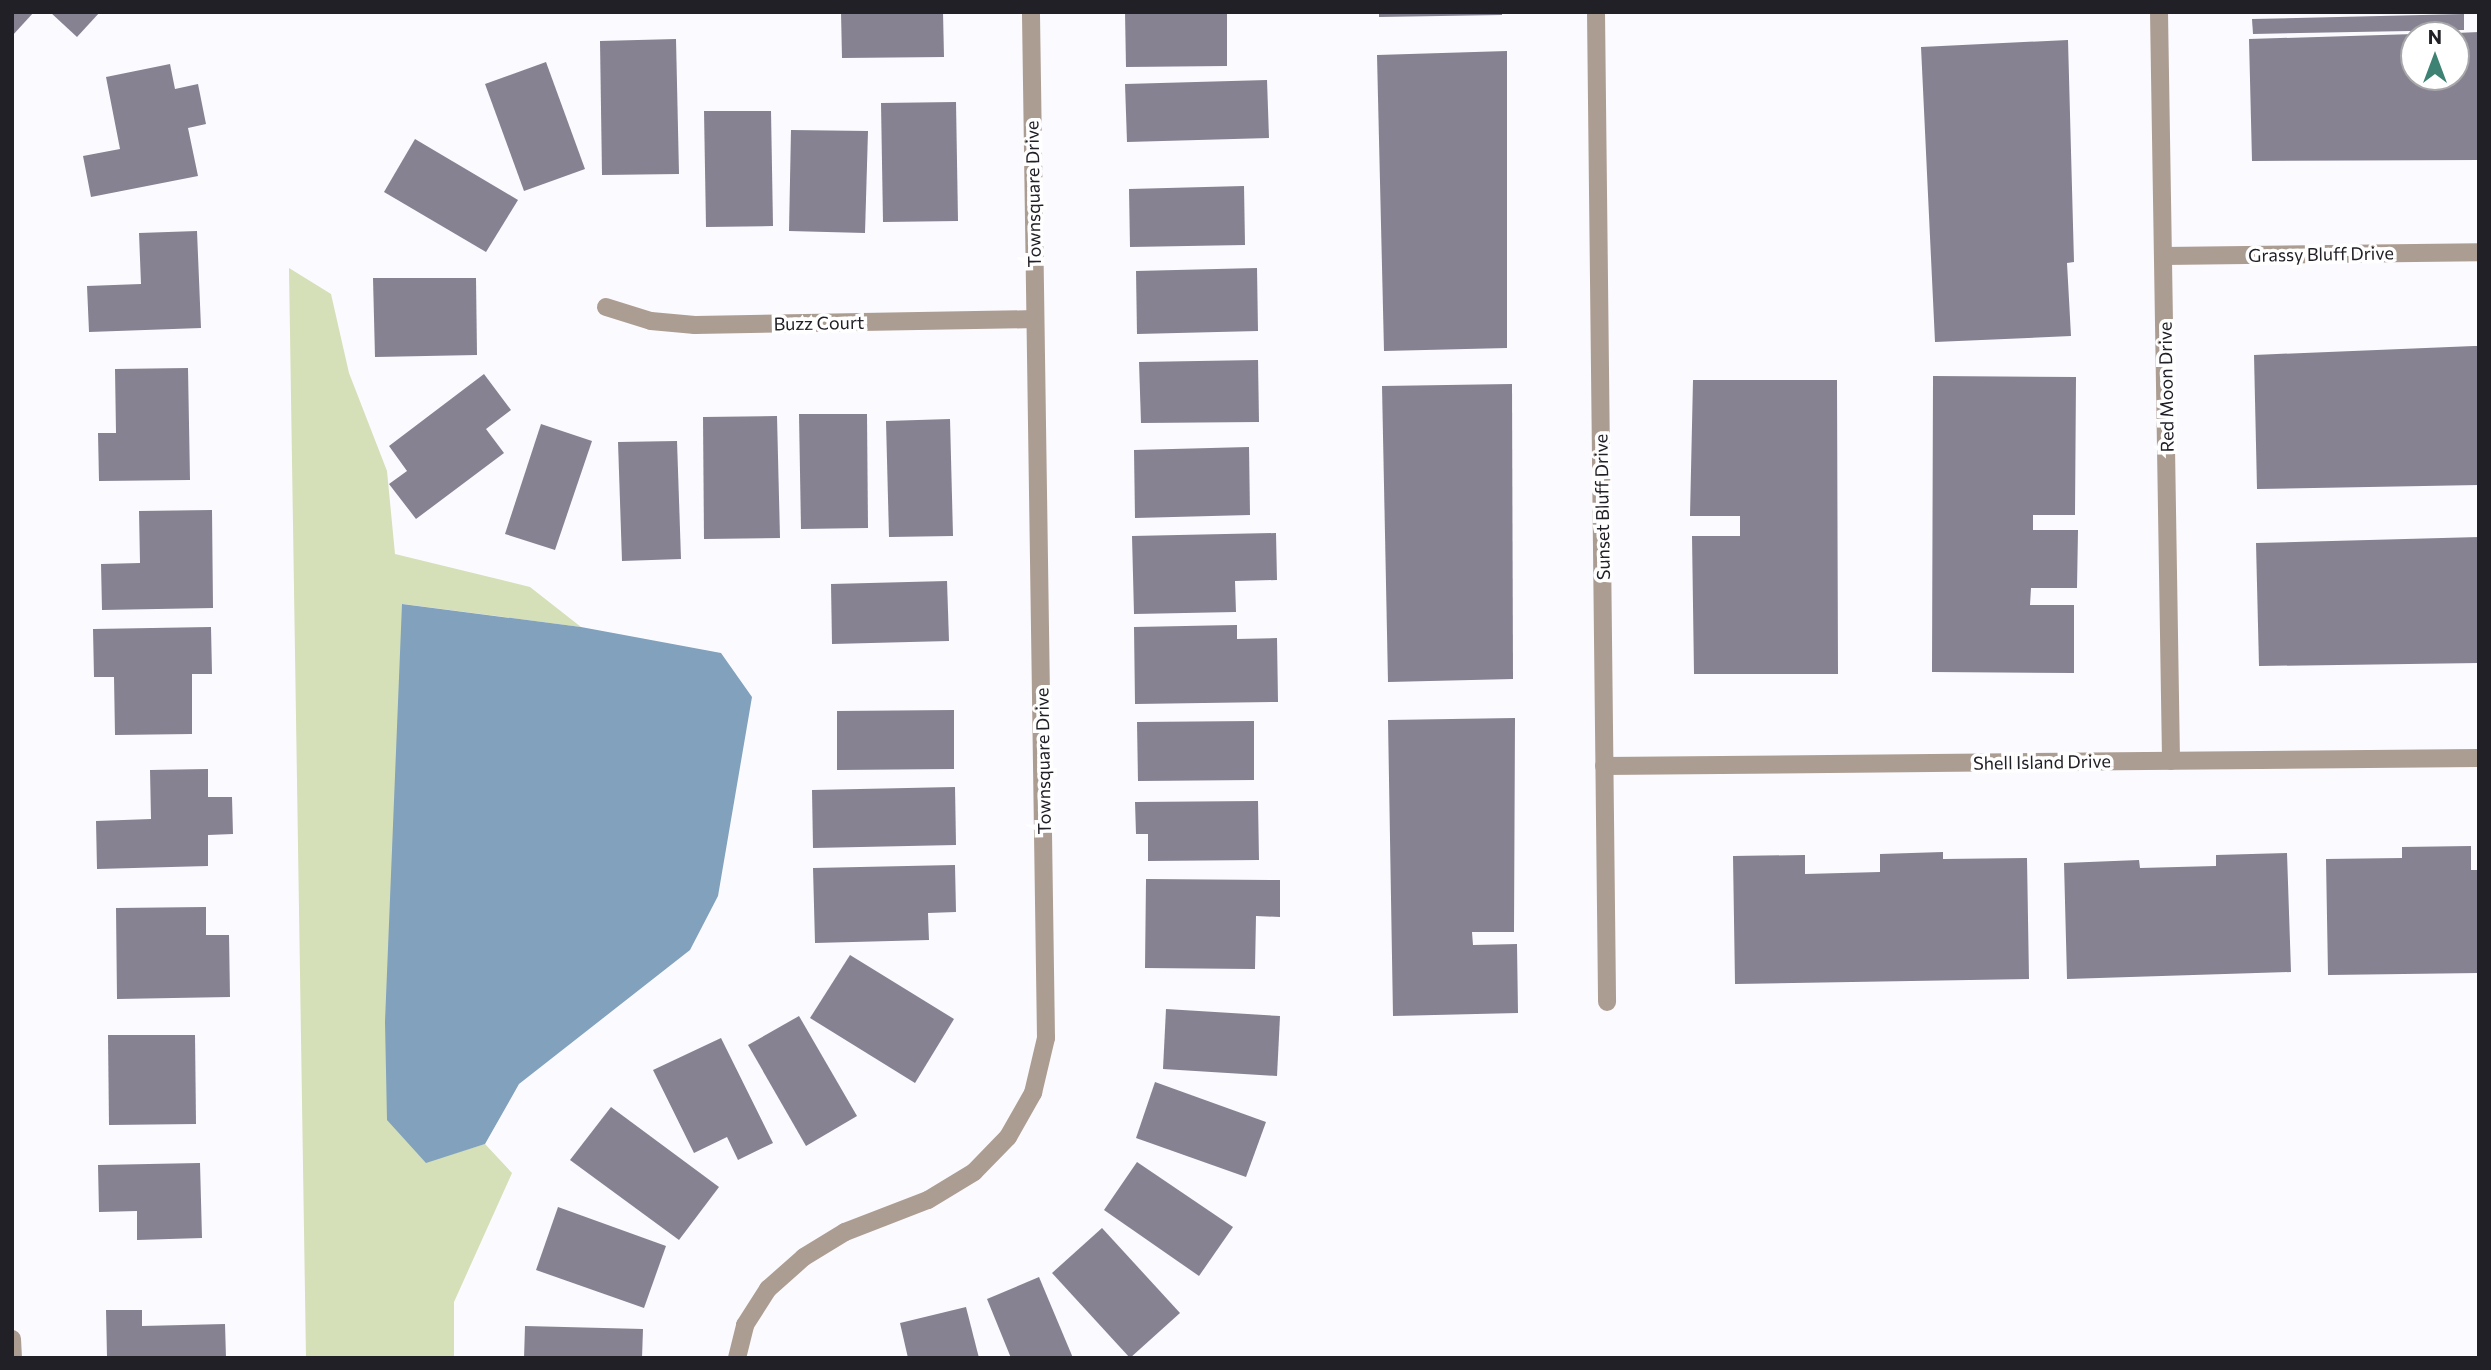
<!DOCTYPE html>
<html>
<head>
<meta charset="utf-8">
<style>
  body { margin:0 }
  #map { position:relative; width:2491px; height:1370px; overflow:hidden; background:#fbfafe; font-family:Commissioner,sans-serif }
  div>[style] { position:absolute }
  .green>* { inset:0; background:#d5dfb8 }
  .water>* { inset:0; background:#81a1bd }
  .building>* { inset:0; background:#868291 }
  .minor>* { height:18px; margin:-9px; padding:0 9px; transform-origin:9px; border-radius:9px; background:#ac9d92 }
  span { translate:-50% -50%; white-space:nowrap; text-align:center; line-height:1.15; -webkit-text-stroke:7px #fff; paint-order:stroke }
  .street-label { font-size:18px; color:#222027 }
  .frame { position:absolute; inset:0; border:14px solid #222027; pointer-events:none }
  .north { position:absolute; left:2400px; top:21px; width:70px; height:70px; box-sizing:border-box; background:#fff; border:2px solid #a7a6a9; border-radius:50%; rotate:0deg; font-size:19px; font-weight:700; line-height:28px; text-align:center; color:#222027 }
  .north::after { content:''; display:block; margin:auto; width:24px; height:32px; background:#3e8274; clip-path:polygon(50% 0,100% 100%,50% 72%,0 100%) }
</style>
</head>
<body>
<div id="map">
  <div class="green">
    <i style="clip-path:polygon(289px 268px,331px 294px,349px 373px,387px 471px,395px 554px,530px 587px,581px 627px,403px 604px,426px 1162px,485px 1144px,512px 1173px,454px 1302px,454px 1358px,306px 1358px)"></i>
  </div>
  <div class="water">
    <i style="clip-path:polygon(402px 604px,581px 627px,721px 653px,752px 697px,718px 896px,690px 950px,519px 1084px,485px 1144px,426px 1163px,387px 1120px,385px 1022px)"></i>
  </div>
  <div class="building">
    <i style="clip-path:polygon(12px 12px,34px 12px,12px 36px)"></i>
    <i style="clip-path:polygon(50px 12px,100px 12px,77px 37px)"></i>
    <i style="clip-path:polygon(841px 12px,943px 12px,944px 57px,842px 58px)"></i>
    <i style="clip-path:polygon(1125px 12px,1227px 12px,1227px 66px,1126px 67px)"></i>
    <i style="clip-path:polygon(1379px 12px,1502px 12px,1502px 15px,1379px 17px)"></i>
    <i style="clip-path:polygon(2464px 14px,2464px 30px,2253px 34px,2252px 19px)"></i>
    <i style="clip-path:polygon(2479px 32px,2479px 160px,2252px 161px,2249px 39px,2414px 34px,2414px 77px,2456px 77px,2456px 33px)"></i>
    <i style="clip-path:polygon(676px 39px,679px 174px,602px 175px,600px 41px)"></i>
    <i style="clip-path:polygon(2068px 40px,2074px 262px,2067px 263px,2071px 336px,1935px 342px,1921px 47px)"></i>
    <i style="clip-path:polygon(1507px 51px,1507px 348px,1384px 351px,1377px 55px)"></i>
    <i style="clip-path:polygon(546px 62px,585px 169px,524px 191px,485px 84px)"></i>
    <i style="clip-path:polygon(170px 64px,175px 89px,198px 84px,206px 124px,188px 128px,198px 176px,91px 197px,83px 156px,120px 149px,106px 77px)"></i>
    <i style="clip-path:polygon(1267px 80px,1269px 138px,1127px 142px,1125px 84px)"></i>
    <i style="clip-path:polygon(956px 102px,958px 221px,883px 222px,881px 103px)"></i>
    <i style="clip-path:polygon(704px 111px,771px 111px,773px 226px,706px 227px)"></i>
    <i style="clip-path:polygon(791px 130px,868px 131px,865px 233px,789px 231px)"></i>
    <i style="clip-path:polygon(415px 139px,518px 200px,486px 252px,384px 192px)"></i>
    <i style="clip-path:polygon(1244px 186px,1245px 245px,1130px 247px,1129px 189px)"></i>
    <i style="clip-path:polygon(197px 231px,201px 328px,89px 332px,87px 286px,141px 284px,139px 233px)"></i>
    <i style="clip-path:polygon(1257px 268px,1258px 331px,1137px 334px,1136px 271px)"></i>
    <i style="clip-path:polygon(373px 278px,476px 278px,477px 355px,375px 357px)"></i>
    <i style="clip-path:polygon(2474px 346px,2479px 346px,2479px 485px,2257px 489px,2254px 355px)"></i>
    <i style="clip-path:polygon(1258px 360px,1259px 422px,1141px 423px,1139px 362px)"></i>
    <i style="clip-path:polygon(188px 368px,190px 480px,99px 481px,98px 433px,116px 433px,115px 369px)"></i>
    <i style="clip-path:polygon(484px 374px,511px 410px,486px 429px,504px 453px,416px 519px,389px 484px,407px 471px,389px 446px)"></i>
    <i style="clip-path:polygon(1933px 376px,2076px 377px,2075px 515px,2033px 515px,2033px 530px,2078px 530px,2077px 588px,2031px 588px,2030px 605px,2074px 605px,2074px 673px,1932px 672px)"></i>
    <i style="clip-path:polygon(1693px 380px,1837px 380px,1838px 674px,1694px 674px,1692px 536px,1740px 536px,1740px 516px,1690px 516px)"></i>
    <i style="clip-path:polygon(1512px 384px,1513px 679px,1388px 682px,1382px 386px)"></i>
    <i style="clip-path:polygon(799px 414px,867px 414px,868px 528px,801px 529px)"></i>
    <i style="clip-path:polygon(777px 416px,780px 538px,704px 539px,703px 417px)"></i>
    <i style="clip-path:polygon(950px 419px,953px 536px,889px 537px,886px 421px)"></i>
    <i style="clip-path:polygon(541px 424px,592px 441px,555px 550px,505px 534px)"></i>
    <i style="clip-path:polygon(677px 441px,681px 559px,622px 561px,618px 442px)"></i>
    <i style="clip-path:polygon(1249px 447px,1250px 515px,1135px 518px,1134px 450px)"></i>
    <i style="clip-path:polygon(212px 510px,213px 608px,102px 610px,101px 564px,140px 563px,139px 511px)"></i>
    <i style="clip-path:polygon(1276px 533px,1277px 580px,1235px 581px,1236px 612px,1134px 614px,1132px 536px)"></i>
    <i style="clip-path:polygon(2479px 537px,2479px 663px,2259px 666px,2256px 543px)"></i>
    <i style="clip-path:polygon(947px 581px,949px 641px,832px 644px,831px 584px)"></i>
    <i style="clip-path:polygon(1237px 625px,1237px 639px,1277px 638px,1278px 702px,1135px 704px,1134px 627px)"></i>
    <i style="clip-path:polygon(211px 627px,212px 674px,192px 674px,192px 734px,115px 735px,114px 677px,94px 677px,93px 629px)"></i>
    <i style="clip-path:polygon(954px 710px,954px 769px,837px 770px,837px 711px)"></i>
    <i style="clip-path:polygon(1515px 718px,1514px 932px,1472px 932px,1473px 945px,1517px 944px,1518px 1013px,1393px 1016px,1388px 720px)"></i>
    <i style="clip-path:polygon(1254px 721px,1254px 780px,1138px 781px,1137px 722px)"></i>
    <i style="clip-path:polygon(208px 769px,208px 797px,232px 797px,233px 834px,208px 835px,208px 866px,97px 869px,96px 821px,151px 819px,150px 770px)"></i>
    <i style="clip-path:polygon(955px 787px,956px 845px,813px 848px,812px 790px)"></i>
    <i style="clip-path:polygon(1258px 801px,1259px 860px,1148px 861px,1148px 834px,1136px 834px,1135px 802px)"></i>
    <i style="clip-path:polygon(2471px 846px,2471px 870px,2479px 870px,2479px 973px,2328px 975px,2326px 859px,2402px 858px,2402px 847px)"></i>
    <i style="clip-path:polygon(1943px 852px,1943px 859px,2027px 858px,2029px 979px,1735px 984px,1733px 856px,1805px 855px,1805px 874px,1880px 872px,1880px 854px)"></i>
    <i style="clip-path:polygon(2287px 853px,2291px 972px,2067px 979px,2064px 863px,2139px 860px,2140px 868px,2216px 866px,2216px 855px)"></i>
    <i style="clip-path:polygon(955px 865px,956px 912px,928px 913px,929px 940px,815px 943px,813px 868px)"></i>
    <i style="clip-path:polygon(1146px 879px,1280px 880px,1280px 917px,1256px 916px,1255px 969px,1145px 968px)"></i>
    <i style="clip-path:polygon(206px 907px,206px 935px,229px 935px,230px 997px,117px 999px,116px 908px)"></i>
    <i style="clip-path:polygon(850px 955px,954px 1019px,915px 1083px,810px 1018px)"></i>
    <i style="clip-path:polygon(1166px 1009px,1280px 1016px,1277px 1076px,1163px 1069px)"></i>
    <i style="clip-path:polygon(799px 1016px,857px 1116px,806px 1146px,748px 1045px)"></i>
    <i style="clip-path:polygon(108px 1035px,195px 1035px,196px 1124px,109px 1125px)"></i>
    <i style="clip-path:polygon(721px 1038px,773px 1143px,738px 1160px,727px 1137px,694px 1153px,653px 1070px)"></i>
    <i style="clip-path:polygon(1155px 1082px,1266px 1122px,1246px 1177px,1136px 1138px)"></i>
    <i style="clip-path:polygon(611px 1107px,719px 1187px,679px 1240px,570px 1160px)"></i>
    <i style="clip-path:polygon(1137px 1162px,1233px 1227px,1199px 1276px,1104px 1210px)"></i>
    <i style="clip-path:polygon(200px 1163px,202px 1238px,137px 1240px,137px 1211px,99px 1212px,98px 1165px)"></i>
    <i style="clip-path:polygon(558px 1207px,666px 1246px,644px 1308px,536px 1270px)"></i>
    <i style="clip-path:polygon(1102px 1228px,1180px 1313px,1130px 1358px,1052px 1273px)"></i>
    <i style="clip-path:polygon(1039px 1277px,1073px 1358px,1011px 1358px,987px 1299px)"></i>
    <i style="clip-path:polygon(966px 1307px,979px 1358px,908px 1358px,900px 1323px)"></i>
    <i style="clip-path:polygon(106px 1310px,142px 1310px,142px 1326px,225px 1324px,226px 1358px,107px 1357px)"></i>
    <i style="clip-path:polygon(525px 1326px,643px 1329px,642px 1358px,524px 1358px)"></i>
  </div>
  <div class="minor">
    <i style="left:1596px;top:12px;width:990px;rotate:89.36deg"></i>
    <i style="left:2159px;top:12px;width:749px;rotate:89.08deg"></i>
    <i style="left:2164px;top:256px;width:315px;rotate:-0.7deg"></i>
    <i style="left:606px;top:307px;width:47px;rotate:17.3deg"></i>
    <i style="left:651px;top:321px;width:44px;rotate:5.2deg"></i>
    <i style="left:695px;top:325px;width:340px;rotate:-1deg"></i>
    <i style="left:1604px;top:766px;width:875px;rotate:-0.52deg"></i>
    <i style="left:12px;top:1339px;width:19px;rotate:87deg"></i>
    <i style="left:737px;top:1358px;width:34px;rotate:-76deg"></i>
    <i style="left:745px;top:1325px;width:43px;rotate:-57.4deg"></i>
    <i style="left:768px;top:1289px;width:48px;rotate:-41.6deg"></i>
    <i style="left:804px;top:1257px;width:48px;rotate:-31.4deg"></i>
    <i style="left:845px;top:1232px;width:89px;rotate:-21.1deg"></i>
    <i style="left:928px;top:1200px;width:54px;rotate:-31.3deg"></i>
    <i style="left:974px;top:1172px;width:49px;rotate:-45.8deg"></i>
    <i style="left:1008px;top:1137px;width:51px;rotate:-60.4deg"></i>
    <i style="left:1033px;top:1093px;width:57px;rotate:-76.7deg"></i>
    <i style="left:1046px;top:1038px;width:1026px;rotate:-90.84deg"></i>
  </div>
  <div class="street-label">
    <span style="left:1033px;top:194px;rotate:-91deg">Townsquare Drive</span>
    <span style="left:2321px;top:254px;rotate:-1deg">Grassy Bluff Drive</span>
    <span style="left:819px;top:323px;rotate:-1deg">Buzz Court</span>
    <span style="left:2166px;top:387px;rotate:-91deg">Red Moon Drive</span>
    <span style="left:1602px;top:507px;rotate:-91deg">Sunset Bluff Drive</span>
    <span style="left:1043px;top:761px;rotate:-91deg">Townsquare Drive</span>
    <span style="left:2042px;top:762px;rotate:-1deg">Shell Island Drive</span>
  </div>
  <div class="frame"></div>
  <div class="north">N</div>
</div>
</body>
</html>
